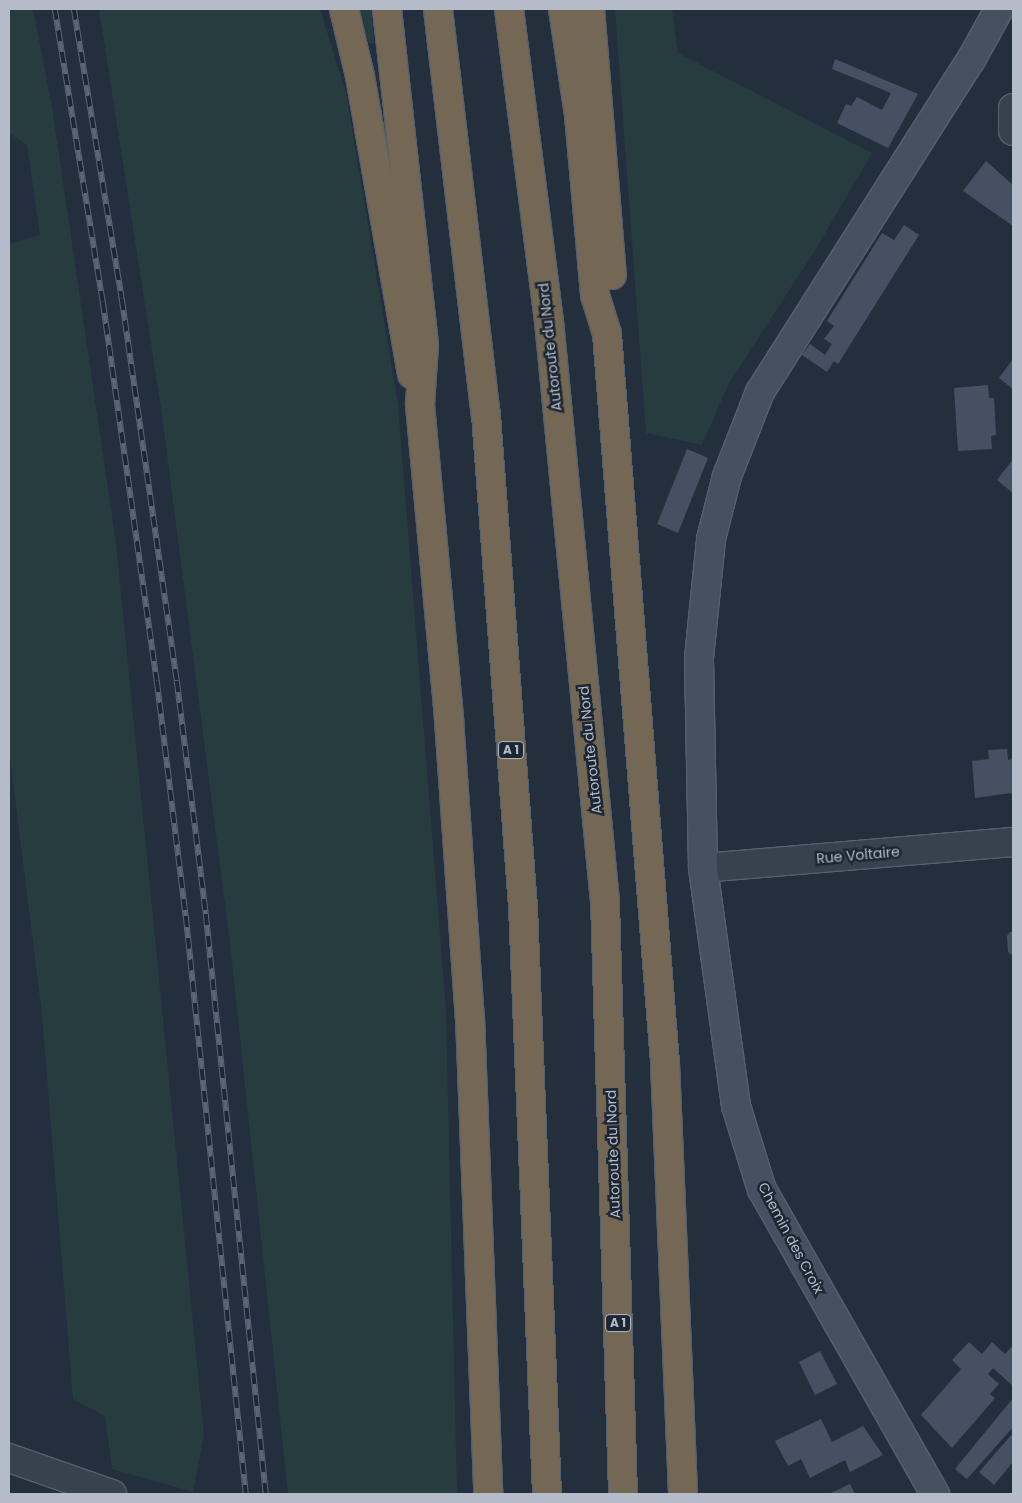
<!DOCTYPE html>
<html>
<head>
<meta charset="utf-8">
<style>
  body { margin:0 }
  #map { position:relative; width:1022px; height:1503px; overflow:hidden; background:#242f3e; font-family:Poppins,sans-serif }
  div>[style] { position:absolute }
  .green>* { inset:0; background:#263c3f }
  .building>* { inset:0; background:#455162 }
  .roads { filter:drop-shadow(1px 0 #565f6c) drop-shadow(-1px 0 #565f6c) drop-shadow(0 1px #565f6c) drop-shadow(0 -1px #565f6c) }
  .street>* { height:28px; margin:-14px; padding:0 14px; transform-origin:14px; border-radius:14px; background:#38414e }
  .secondary>* { height:28px; margin:-14px; padding:0 14px; transform-origin:14px; border-radius:14px; background:#465061 }
  .highway>* { height:28px; margin:-14px; padding:0 14px; transform-origin:14px; border-radius:14px; background:#746855 }
  .rail>* { height:5.5px; margin-top:-2.75px; transform-origin:0; background:repeating-linear-gradient(90deg,#1d2633 0 11px,#5a6575 0 22px); box-sizing:border-box; border-block:1px solid #5a6575 }
  span { translate:-50% -50%; white-space:nowrap; text-align:center; line-height:1.15; -webkit-text-stroke:5px #1d2633; paint-order:stroke }
  .shield-label span { padding:1px 4px; background:#1d2633; border:1px solid; border-radius:4px; -webkit-text-stroke-width:0 }
  .shield-label { font-size:12px; color:#b4bcc9; font-weight:700 }
  .street-label { font-size:14px; color:#b4bcc9 }
  .frame { position:absolute; inset:0; border:10px solid #b4bcc9; pointer-events:none }
</style>
</head>
<body>
<div id="map">
  <div class="green">
    <i style="clip-path:polygon(9px 9px,33px 9px,52px 107px,116px 543px,204px 1435px,193px 1492px,112px 1469px,105px 1416px,73px 1399px,42px 1015px,9px 750px,9px 244px,40px 235px,27px 145px,9px 133px)"></i>
    <i style="clip-path:polygon(99px 9px,320px 9px,346px 93px,398px 405px,446px 1011px,457px 1494px,288px 1494px,230px 943px,161px 408px)"></i>
    <i style="clip-path:polygon(357px 9px,372px 9px,374px 43px,369px 43px)"></i>
    <i style="clip-path:polygon(615px 9px,672px 9px,678px 53px,872px 153px,814px 252px,729px 383px,702px 445px,646px 433px)"></i>
  </div>
  <div class="building">
    <i style="clip-path:polygon(835px 59px,918px 94px,888px 148px,837px 123px,846px 104px,851px 106px,857px 97px,882px 110px,891px 93px,832px 69px)"></i>
    <i style="clip-path:polygon(986px 161px,1013px 185px,1013px 226px,963px 191px)"></i>
    <i style="clip-path:polygon(904px 225px,919px 235px,838px 364px,834px 361px,827px 372px,802px 355px,810px 344px,825px 355px,832px 344px,824px 339px,834px 326px,827px 321px,882px 233px,894px 240px)"></i>
    <i style="clip-path:polygon(1013px 359px,1013px 389px,999px 378px)"></i>
    <i style="clip-path:polygon(988px 385px,989px 398px,994px 398px,996px 435px,991px 436px,992px 449px,958px 451px,954px 388px)"></i>
    <i style="clip-path:polygon(687px 449px,708px 458px,678px 533px,657px 524px)"></i>
    <i style="clip-path:polygon(1013px 459px,1013px 493px,997px 480px)"></i>
    <i style="clip-path:polygon(1007px 749px,1008px 760px,1013px 759px,1013px 797px,1011px 793px,975px 798px,972px 761px,989px 759px,988px 750px)"></i>
    <i style="clip-path:polygon(1010px 932px,1013px 932px,1013px 956px,1008px 952px,1007px 936px)"></i>
    <i style="clip-path:polygon(969px 1342px,982px 1354px,992px 1342px,1005px 1354px,1013px 1345px,1013px 1386px,993px 1368px,988px 1374px,999px 1384px,990px 1394px,995px 1398px,952px 1448px,921px 1415px,961px 1369px,952px 1360px)"></i>
    <i style="clip-path:polygon(820px 1351px,837px 1384px,815px 1395px,799px 1362px)"></i>
    <i style="clip-path:polygon(1013px 1398px,1013px 1427px,967px 1479px,955px 1469px)"></i>
    <i style="clip-path:polygon(821px 1419px,832px 1442px,863px 1426px,883px 1455px,850px 1472px,845px 1460px,810px 1478px,801px 1459px,788px 1466px,775px 1441px)"></i>
    <i style="clip-path:polygon(1013px 1433px,1013px 1462px,994px 1485px,979px 1472px)"></i>
    <i style="clip-path:polygon(850px 1484px,855px 1494px,829px 1494px)"></i>
  </div>
  <div class="roads">
    <div class="street">
      <i style="left:1013px;top:108px;width:23px;rotate:90deg"></i>
      <i style="left:703px;top:868px;width:311px;rotate:-4.8deg"></i>
      <i style="left:9px;top:1458px;width:109px;rotate:19.3deg"></i>
    </div>
    <div class="secondary">
      <i style="left:935px;top:1494px;width:350px;rotate:-119.6deg"></i>
      <i style="left:762px;top:1190px;width:88px;rotate:-107.2deg"></i>
      <i style="left:736px;top:1106px;width:240px;rotate:-97.9deg"></i>
      <i style="left:703px;top:868px;width:210px;rotate:-91.1deg"></i>
      <i style="left:699px;top:658px;width:120px;rotate:-84.2deg"></i>
      <i style="left:711px;top:539px;width:65px;rotate:-75.7deg"></i>
      <i style="left:727px;top:476px;width:90px;rotate:-68.6deg"></i>
      <i style="left:760px;top:392px;width:393px;rotate:-57.6deg"></i>
      <i style="left:971px;top:60px;width:58px;rotate:-61.2deg"></i>
    </div>
    <div class="highway">
      <i style="left:344px;top:9px;width:69px;rotate:76.6deg"></i>
      <i style="left:360px;top:76px;width:303px;rotate:80.1deg"></i>
      <i style="left:387px;top:9px;width:338px;rotate:83.7deg"></i>
      <i style="left:424px;top:345px;width:60px;rotate:93.8deg"></i>
      <i style="left:420px;top:405px;width:316px;rotate:84.7deg"></i>
      <i style="left:449px;top:720px;width:298px;rotate:86deg"></i>
      <i style="left:470px;top:1017px;width:477px;rotate:87.8deg"></i>
      <i style="left:438px;top:9px;width:409px;rotate:83.3deg"></i>
      <i style="left:486px;top:415px;width:493px;rotate:85.7deg"></i>
      <i style="left:523px;top:907px;width:587px;rotate:87.66deg"></i>
      <i style="left:509px;top:9px;width:315px;rotate:82.7deg"></i>
      <i style="left:549px;top:321px;width:584px;rotate:84.49deg"></i>
      <i style="left:605px;top:902px;width:592px;rotate:88.26deg"></i>
      <i style="left:563px;top:9px;width:107px;rotate:81.4deg"></i>
      <i style="left:579px;top:115px;width:181px;rotate:84.9deg"></i>
      <i style="left:595px;top:295px;width:41px;rotate:72.9deg"></i>
      <i style="left:607px;top:334px;width:731px;rotate:85.45deg"></i>
      <i style="left:665px;top:1063px;width:431px;rotate:87.6deg"></i>
      <i style="left:590px;top:9px;width:267px;rotate:85.3deg"></i>
    </div>
  </div>
  <div class="rail">
    <i style="left:55px;top:9px;width:297px;rotate:80.7deg"></i>
    <i style="left:103px;top:302px;width:383px;rotate:81.9deg"></i>
    <i style="left:157px;top:681px;width:237px;rotate:83deg"></i>
    <i style="left:186px;top:916px;width:581px;rotate:84.07deg"></i>
    <i style="left:74px;top:9px;width:294px;rotate:80.6deg"></i>
    <i style="left:122px;top:299px;width:386px;rotate:81.8deg"></i>
    <i style="left:177px;top:681px;width:235px;rotate:82.9deg"></i>
    <i style="left:206px;top:914px;width:583px;rotate:84.09deg"></i>
  </div>
  <div class="shield-label">
    <span style="left:511px;top:750px">A 1</span>
    <span style="left:618px;top:1323px">A 1</span>
  </div>
  <div class="street-label">
    <span style="left:550px;top:347px;rotate:-96deg">Autoroute du Nord</span>
    <span style="left:590px;top:750px;rotate:-96deg">Autoroute du Nord</span>
    <span style="left:858px;top:855px;rotate:-5deg">Rue Voltaire</span>
    <span style="left:613px;top:1154px;rotate:-92deg">Autoroute du Nord</span>
    <span style="left:791px;top:1238px;rotate:62deg">Chemin des Croix</span>
  </div>
  <div class="frame"></div>
</div>
</body>
</html>
